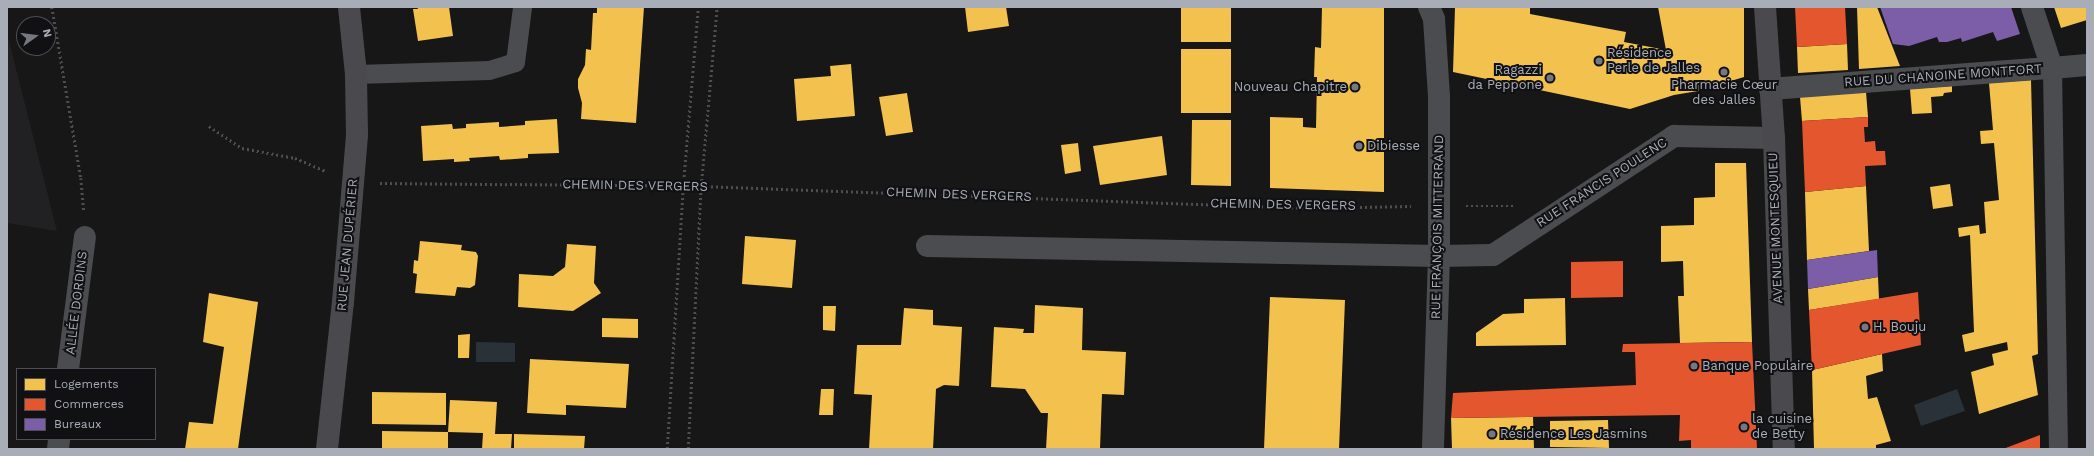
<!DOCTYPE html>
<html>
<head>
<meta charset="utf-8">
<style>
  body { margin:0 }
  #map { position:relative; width:2094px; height:456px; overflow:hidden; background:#171717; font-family:"Work Sans",sans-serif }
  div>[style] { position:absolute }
  .built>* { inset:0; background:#212123 }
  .water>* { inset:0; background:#2a3239 }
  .homes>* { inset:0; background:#f2c14e }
  .shops>* { inset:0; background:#e4572e }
  .offices>* { inset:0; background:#7b5ea7 }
  .path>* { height:2.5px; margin-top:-1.25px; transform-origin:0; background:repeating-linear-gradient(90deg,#4d4e52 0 2px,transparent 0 5px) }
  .lane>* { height:19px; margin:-9.5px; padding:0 9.5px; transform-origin:9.5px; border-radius:9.5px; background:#4b4c50 }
  .street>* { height:22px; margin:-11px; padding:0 11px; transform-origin:11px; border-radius:11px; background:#4b4c50 }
  .secondary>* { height:22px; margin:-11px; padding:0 11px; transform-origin:11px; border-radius:11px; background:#4a4a4e }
  .dots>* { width:11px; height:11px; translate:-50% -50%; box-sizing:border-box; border:2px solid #111113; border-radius:50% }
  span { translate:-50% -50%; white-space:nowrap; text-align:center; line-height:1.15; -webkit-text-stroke:4px #111113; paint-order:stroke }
  .poi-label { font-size:13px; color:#a8adb8 }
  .left { translate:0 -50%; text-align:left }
  .right { translate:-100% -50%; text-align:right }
  .street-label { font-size:13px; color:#a8adb8 }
  .frame { position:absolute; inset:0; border:8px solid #a8adb8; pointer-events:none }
  .legend { position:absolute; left:16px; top:368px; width:140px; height:72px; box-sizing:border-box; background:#111113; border:1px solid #4d4f55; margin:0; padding:5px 7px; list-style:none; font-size:12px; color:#a8adb8 }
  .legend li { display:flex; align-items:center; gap:8px; height:20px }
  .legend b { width:20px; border:1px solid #4d4f55 }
  .north { position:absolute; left:16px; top:16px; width:40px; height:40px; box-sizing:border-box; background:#111113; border:1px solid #4d4f55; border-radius:50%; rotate:76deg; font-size:11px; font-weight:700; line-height:16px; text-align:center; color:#a8adb8 }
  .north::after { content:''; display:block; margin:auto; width:14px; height:18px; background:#757880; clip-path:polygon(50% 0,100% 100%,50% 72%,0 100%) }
</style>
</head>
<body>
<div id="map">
  <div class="built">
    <i style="clip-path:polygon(7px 33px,57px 231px,7px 223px)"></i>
  </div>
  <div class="water">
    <i style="clip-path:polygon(476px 342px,515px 343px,515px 362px,476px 362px)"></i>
    <i style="clip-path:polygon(1957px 389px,1965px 411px,1921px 426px,1914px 405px)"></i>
  </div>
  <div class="homes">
    <i style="clip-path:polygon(417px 7px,449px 7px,453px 36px,418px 41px,413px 9px,418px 9px)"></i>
    <i style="clip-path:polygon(597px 7px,644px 7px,636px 123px,581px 119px,582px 103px,578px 88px,578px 79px,585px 65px,586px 49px,591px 50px,593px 13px,597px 13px)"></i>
    <i style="clip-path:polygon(965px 7px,1006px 7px,1009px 26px,968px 32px)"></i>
    <i style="clip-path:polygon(1181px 7px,1231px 7px,1231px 42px,1181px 42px)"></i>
    <i style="clip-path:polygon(1322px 7px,1384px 7px,1384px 192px,1270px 188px,1270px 117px,1303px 118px,1303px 127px,1316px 128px,1317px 77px,1314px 77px,1315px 47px,1321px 48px)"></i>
    <i style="clip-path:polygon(1455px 7px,1530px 7px,1530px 14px,1626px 32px,1624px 42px,1666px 50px,1658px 7px,1744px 7px,1744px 77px,1698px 91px,1674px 95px,1630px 109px,1453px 72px)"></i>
    <i style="clip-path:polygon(1857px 7px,1877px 7px,1900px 66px,1859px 69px)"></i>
    <i style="clip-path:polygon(2054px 7px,2087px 7px,2087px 20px,2061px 28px)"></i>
    <i style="clip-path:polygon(1847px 44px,1848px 70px,1798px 73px,1797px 47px)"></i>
    <i style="clip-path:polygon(1181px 49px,1231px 49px,1231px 113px,1181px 113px)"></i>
    <i style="clip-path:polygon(851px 64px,855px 116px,797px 121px,794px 79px,831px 76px,830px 66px)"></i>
    <i style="clip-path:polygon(2031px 80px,2038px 354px,2032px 356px,2038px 395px,1979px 414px,1971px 372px,1994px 365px,1992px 354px,2008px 350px,2007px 342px,1965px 352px,1962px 335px,1974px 332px,1970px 235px,1959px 237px,1958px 228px,1979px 225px,1980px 234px,1986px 233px,1984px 202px,1999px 200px,1994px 143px,1981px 144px,1980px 131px,1993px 130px,1989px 83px)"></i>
    <i style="clip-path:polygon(1952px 86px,1952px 92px,1944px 93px,1943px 96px,1931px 97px,1932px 113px,1912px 114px,1910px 89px)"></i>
    <i style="clip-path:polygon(1866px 92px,1868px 117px,1802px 121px,1800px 97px)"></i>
    <i style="clip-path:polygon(907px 93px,913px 132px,886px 136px,879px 97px)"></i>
    <i style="clip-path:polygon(557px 119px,559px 153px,528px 154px,528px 158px,500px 160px,499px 156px,469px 158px,470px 161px,454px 162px,454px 159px,423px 161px,421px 126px,452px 124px,453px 129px,466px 128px,466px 124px,499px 122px,499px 127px,525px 125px,525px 121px)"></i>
    <i style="clip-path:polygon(1192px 120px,1231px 120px,1231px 186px,1191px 185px)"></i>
    <i style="clip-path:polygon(1162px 136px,1167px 175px,1100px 185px,1093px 146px)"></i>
    <i style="clip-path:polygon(1078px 143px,1081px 171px,1065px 174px,1061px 145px)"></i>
    <i style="clip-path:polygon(1715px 163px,1746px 163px,1752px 342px,1680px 343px,1678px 296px,1684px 296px,1683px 261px,1661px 262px,1661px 226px,1694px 225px,1694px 198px,1715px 197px)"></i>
    <i style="clip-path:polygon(1950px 184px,1953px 206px,1933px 209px,1930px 187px)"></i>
    <i style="clip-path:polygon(1866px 186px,1869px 251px,1807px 260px,1805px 192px)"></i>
    <i style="clip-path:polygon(745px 236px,796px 240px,792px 288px,742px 284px)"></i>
    <i style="clip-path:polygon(420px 241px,462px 245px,461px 250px,476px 252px,478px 256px,475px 285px,470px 288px,457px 287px,455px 296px,415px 293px,417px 274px,413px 273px,414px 260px,418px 261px)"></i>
    <i style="clip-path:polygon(567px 244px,596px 246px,594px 283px,601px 293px,573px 311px,518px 307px,519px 274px,553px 276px,565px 267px)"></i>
    <i style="clip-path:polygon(1878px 277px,1879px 299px,1809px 310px,1808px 289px)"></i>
    <i style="clip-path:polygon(209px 293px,258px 302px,238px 449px,185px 449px,189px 422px,213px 424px,224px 347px,203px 342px)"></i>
    <i style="clip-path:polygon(1270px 297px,1345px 300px,1339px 449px,1264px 449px)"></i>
    <i style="clip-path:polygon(1565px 298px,1566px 345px,1476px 346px,1476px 333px,1503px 314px,1524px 313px,1524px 299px)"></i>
    <i style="clip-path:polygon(1035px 305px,1083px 308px,1082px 350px,1126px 352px,1124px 395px,1102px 394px,1100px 449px,1046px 449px,1048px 413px,1041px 413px,1025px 389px,991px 387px,994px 327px,1024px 329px,1023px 333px,1034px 333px)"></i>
    <i style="clip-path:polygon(823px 306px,836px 306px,835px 331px,823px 330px)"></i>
    <i style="clip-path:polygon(904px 308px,933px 310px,933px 325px,962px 327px,959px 386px,944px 385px,936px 389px,933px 449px,869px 449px,872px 395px,854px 394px,857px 345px,901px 345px)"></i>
    <i style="clip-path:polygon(602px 318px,638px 319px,638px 338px,602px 337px)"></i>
    <i style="clip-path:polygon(470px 334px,469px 358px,458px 358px,458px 335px)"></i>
    <i style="clip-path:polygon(1882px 354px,1883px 371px,1866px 376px,1868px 399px,1877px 397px,1891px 441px,1876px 445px,1876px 449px,1814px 449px,1812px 370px)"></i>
    <i style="clip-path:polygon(530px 359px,629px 364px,626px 408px,566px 405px,566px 415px,527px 413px)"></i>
    <i style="clip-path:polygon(821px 389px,834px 389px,833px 415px,819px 415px)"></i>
    <i style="clip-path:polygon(372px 392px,446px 393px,446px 425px,372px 424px)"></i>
    <i style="clip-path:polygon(450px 400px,497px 402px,495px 434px,512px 434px,511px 449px,482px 449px,483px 433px,448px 432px)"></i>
    <i style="clip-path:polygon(1533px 417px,1534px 449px,1452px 449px,1451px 418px)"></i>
    <i style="clip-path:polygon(1608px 420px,1609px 448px,1550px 447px,1550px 421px)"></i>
    <i style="clip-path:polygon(382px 431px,448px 432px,448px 449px,382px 449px)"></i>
    <i style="clip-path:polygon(514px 434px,585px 436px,584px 449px,514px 449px)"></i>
  </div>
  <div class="shops">
    <i style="clip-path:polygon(1795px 7px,1845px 7px,1847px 44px,1797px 47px)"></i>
    <i style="clip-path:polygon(1868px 117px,1868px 127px,1864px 127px,1865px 142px,1875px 141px,1876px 151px,1885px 151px,1886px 165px,1865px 166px,1866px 186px,1805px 192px,1802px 121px)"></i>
    <i style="clip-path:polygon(1623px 261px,1623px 297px,1571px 298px,1571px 262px)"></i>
    <i style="clip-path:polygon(1918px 292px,1921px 345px,1812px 370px,1809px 310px)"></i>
    <i style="clip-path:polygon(1752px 342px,1757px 449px,1691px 448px,1691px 440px,1679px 441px,1680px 415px,1451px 418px,1453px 393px,1636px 385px,1635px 352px,1622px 352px,1623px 344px)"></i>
    <i style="clip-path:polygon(2040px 435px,2040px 449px,2003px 449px)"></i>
  </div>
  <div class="offices">
    <i style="clip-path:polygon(1880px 7px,2011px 7px,2020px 34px,1997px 41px,1993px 32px,1962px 42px,1961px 38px,1947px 42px,1939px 42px,1937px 37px,1909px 46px,1893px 44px)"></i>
    <i style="clip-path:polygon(1877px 250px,1878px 277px,1808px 289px,1807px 260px)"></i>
  </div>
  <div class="path">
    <i style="left:52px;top:7px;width:173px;rotate:80.4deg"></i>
    <i style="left:81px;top:178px;width:32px;rotate:85deg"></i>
    <i style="left:209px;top:126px;width:40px;rotate:34deg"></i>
    <i style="left:242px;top:148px;width:54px;rotate:10.7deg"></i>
    <i style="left:295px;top:158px;width:34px;rotate:23deg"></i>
    <i style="left:380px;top:183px;width:321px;rotate:0.5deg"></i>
    <i style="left:701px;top:186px;width:609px;rotate:2.07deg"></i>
    <i style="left:1310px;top:208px;width:101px;rotate:-1.1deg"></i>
    <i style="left:1466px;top:206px;width:49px"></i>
    <i style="left:667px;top:449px;width:262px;rotate:-86.5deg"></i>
    <i style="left:683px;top:187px;width:181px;rotate:-85.2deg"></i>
    <i style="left:688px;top:449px;width:263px;rotate:-87.2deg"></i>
    <i style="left:701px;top:186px;width:180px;rotate:-84.9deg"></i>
  </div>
  <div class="lane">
    <i style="left:2052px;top:68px;width:381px;rotate:89.1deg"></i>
    <i style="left:356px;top:74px;width:133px;rotate:-1.7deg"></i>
    <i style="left:489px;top:70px;width:27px;rotate:-17deg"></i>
    <i style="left:515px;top:62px;width:55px;rotate:-82.7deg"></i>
  </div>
  <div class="street">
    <i style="left:1429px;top:7px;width:13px;rotate:67deg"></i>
    <i style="left:1434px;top:19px;width:77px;rotate:86.3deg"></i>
    <i style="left:1439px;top:96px;width:160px;rotate:90deg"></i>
    <i style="left:1439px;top:256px;width:193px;rotate:91.8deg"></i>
    <i style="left:2052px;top:68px;width:35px;rotate:-5deg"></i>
    <i style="left:1770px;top:89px;width:283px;rotate:-4.3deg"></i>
    <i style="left:2052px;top:68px;width:64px;rotate:-108.2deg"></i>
    <i style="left:927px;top:246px;width:512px;rotate:1.12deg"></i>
    <i style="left:1439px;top:256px;width:54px;rotate:-1.1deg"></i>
    <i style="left:1493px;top:255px;width:217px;rotate:-33.3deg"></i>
    <i style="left:1674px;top:136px;width:100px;rotate:1.1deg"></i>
    <i style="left:68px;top:369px;width:133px;rotate:-82.7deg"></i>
    <i style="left:58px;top:449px;width:10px;rotate:-84deg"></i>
  </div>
  <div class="secondary">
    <i style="left:1765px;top:7px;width:131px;rotate:86.1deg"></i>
    <i style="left:1774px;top:138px;width:311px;rotate:88.2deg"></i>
    <i style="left:327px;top:449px;width:148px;rotate:-83.8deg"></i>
    <i style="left:343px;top:302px;width:169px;rotate:-85.2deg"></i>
    <i style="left:357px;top:134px;width:60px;rotate:-91deg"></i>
    <i style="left:356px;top:74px;width:67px;rotate:-96deg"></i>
  </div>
  <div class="dots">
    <i style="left:1599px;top:61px;background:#757880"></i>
    <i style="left:1724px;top:72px;background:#757880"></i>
    <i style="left:1550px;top:78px;background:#757880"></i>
    <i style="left:1355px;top:87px;background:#757880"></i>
    <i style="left:1359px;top:146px;background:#757880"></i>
    <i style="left:1865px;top:327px;background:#757880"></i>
    <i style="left:1694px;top:366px;background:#757880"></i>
    <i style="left:1744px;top:427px;background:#757880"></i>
    <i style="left:1492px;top:434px;background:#757880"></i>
  </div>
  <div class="poi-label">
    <span class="left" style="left:1607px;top:61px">Résidence<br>Perle de Jalles</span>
    <span class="right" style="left:1542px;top:78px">Ragazzi<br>da Peppone</span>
    <span style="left:1724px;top:93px">Pharmacie Cœur<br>des Jalles</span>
    <span class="right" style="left:1347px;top:87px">Nouveau Chapitre</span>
    <span class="left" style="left:1367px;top:146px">Dibiesse</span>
    <span class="left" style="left:1873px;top:327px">H. Bouju</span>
    <span class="left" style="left:1702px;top:366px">Banque Populaire</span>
    <span class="left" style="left:1752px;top:427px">la cuisine<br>de Betty</span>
    <span class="left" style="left:1500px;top:434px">Résidence Les Jasmins</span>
  </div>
  <div class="street-label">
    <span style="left:1943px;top:76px;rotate:-4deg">RUE DU CHANOINE MONTFORT</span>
    <span style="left:1602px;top:183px;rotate:-33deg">RUE FRANCIS POULENC</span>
    <span style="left:635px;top:186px;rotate:1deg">CHEMIN DES VERGERS</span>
    <span style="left:959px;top:195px;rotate:2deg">CHEMIN DES VERGERS</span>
    <span style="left:1283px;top:205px;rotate:1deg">CHEMIN DES VERGERS</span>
    <span style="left:1438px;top:227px;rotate:-89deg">RUE FRANÇOIS MITTERRAND</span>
    <span style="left:1776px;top:228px;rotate:-92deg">AVENUE MONTESQUIEU</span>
    <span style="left:348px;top:245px;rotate:-85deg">RUE JEAN DUPÉRIER</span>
    <span style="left:77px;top:303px;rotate:-83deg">ALLÉE DORDINS</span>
  </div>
  <div class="frame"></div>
  <ul class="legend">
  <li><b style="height:11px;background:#f2c14e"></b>Logements</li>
  <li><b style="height:11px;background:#e4572e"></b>Commerces</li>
  <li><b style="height:11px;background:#7b5ea7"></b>Bureaux</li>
  </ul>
  <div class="north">N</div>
</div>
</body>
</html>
